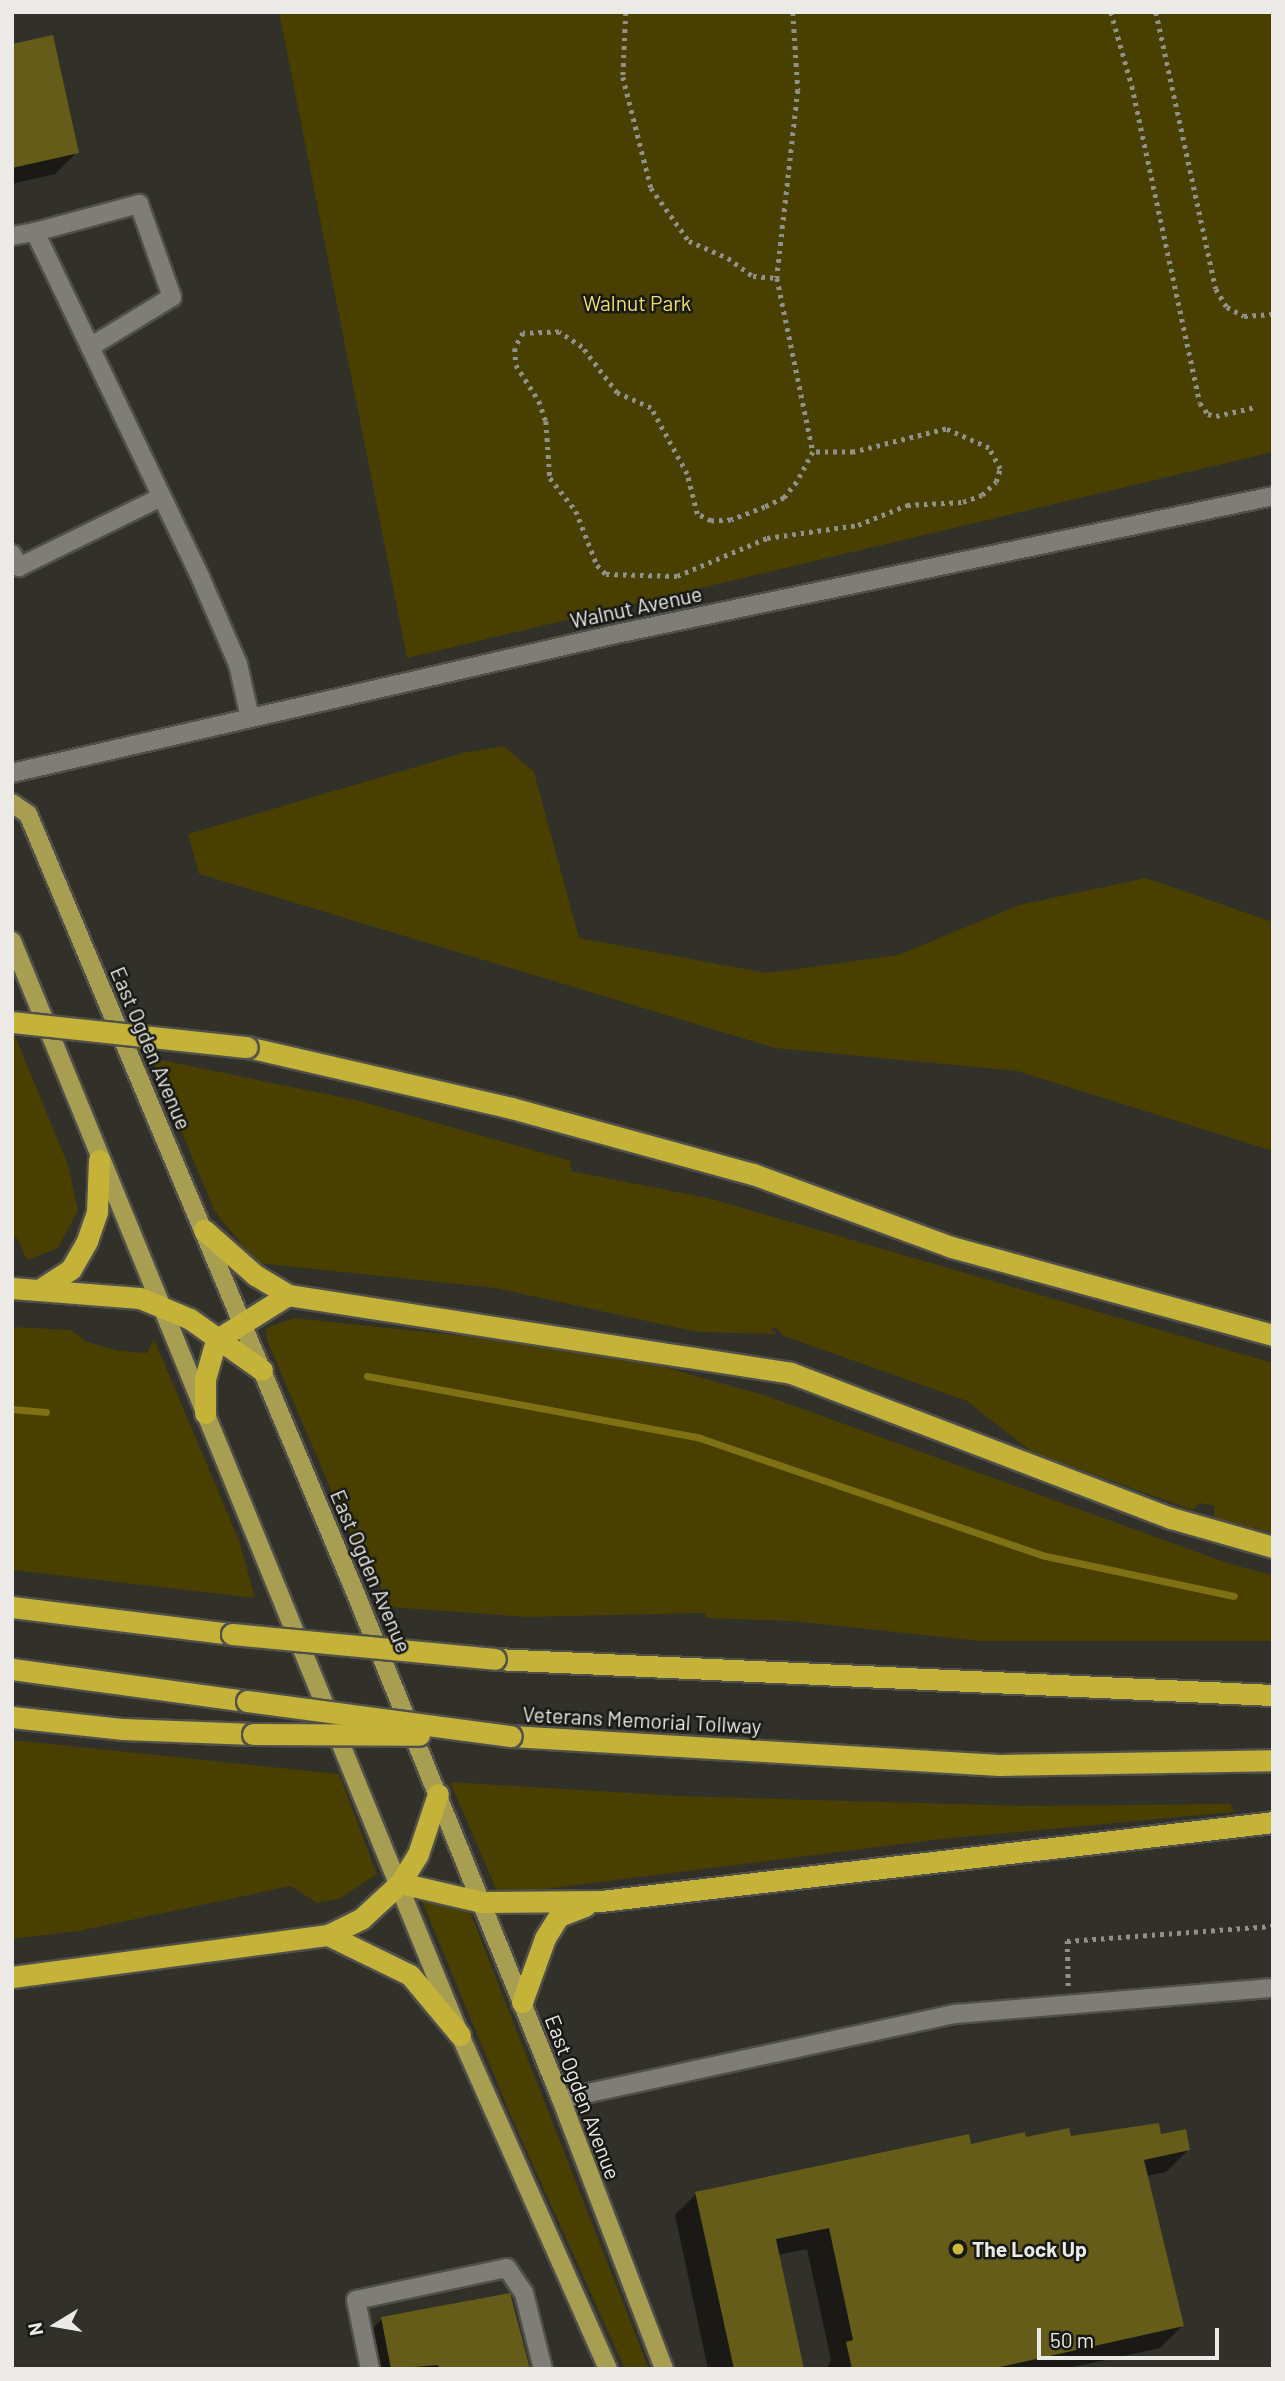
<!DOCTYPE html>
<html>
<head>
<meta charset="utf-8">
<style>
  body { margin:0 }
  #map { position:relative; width:1285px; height:2381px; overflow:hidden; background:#313029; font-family:Barlow,sans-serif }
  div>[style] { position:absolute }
  .green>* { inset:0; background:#483f00 }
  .shadow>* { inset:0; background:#0007 }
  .stream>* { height:7px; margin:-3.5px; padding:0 3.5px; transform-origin:3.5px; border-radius:3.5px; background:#7e7113 }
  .building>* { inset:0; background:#655c19 }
  .path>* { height:4.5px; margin-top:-2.25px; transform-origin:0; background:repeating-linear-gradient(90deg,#91908a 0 3.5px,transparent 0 8.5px) }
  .roads { filter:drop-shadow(2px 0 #504f49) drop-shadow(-2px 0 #504f49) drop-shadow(0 2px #504f49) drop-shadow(0 -2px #504f49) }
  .minor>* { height:18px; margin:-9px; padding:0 9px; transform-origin:9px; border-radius:9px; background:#7f7e76 }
  .major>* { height:18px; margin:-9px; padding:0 9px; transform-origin:9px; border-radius:9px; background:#a89e51 }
  .highway>* { height:21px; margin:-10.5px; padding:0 10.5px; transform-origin:10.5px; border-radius:10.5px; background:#c4b338 }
  .bridges { filter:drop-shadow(2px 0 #504f49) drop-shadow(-2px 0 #504f49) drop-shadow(0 2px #504f49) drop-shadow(0 -2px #504f49) }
  .highway-bridge>* { height:21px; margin:-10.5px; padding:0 10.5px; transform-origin:10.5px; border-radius:10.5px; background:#c4b338 }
  .dots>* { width:19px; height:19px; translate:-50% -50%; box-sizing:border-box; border:4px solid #181815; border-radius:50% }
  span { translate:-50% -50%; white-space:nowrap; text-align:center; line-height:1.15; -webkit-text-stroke:5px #181815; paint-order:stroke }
  .park-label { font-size:21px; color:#f0df6b }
  .street-label { font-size:21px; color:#ebeae6 }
  .poi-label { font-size:21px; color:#ebeae6; font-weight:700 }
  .left { translate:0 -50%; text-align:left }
  .frame { position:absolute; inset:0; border:14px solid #ebeae6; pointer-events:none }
  .north { position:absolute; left:21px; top:2290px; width:70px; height:70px; -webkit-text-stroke:5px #181815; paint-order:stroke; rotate:259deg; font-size:19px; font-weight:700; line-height:28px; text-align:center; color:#ebeae6 }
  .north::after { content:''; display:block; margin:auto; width:24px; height:32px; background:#ebeae6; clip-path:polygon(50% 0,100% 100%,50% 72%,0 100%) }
  .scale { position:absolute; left:1037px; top:2328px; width:182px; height:32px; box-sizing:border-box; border:4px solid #ebeae6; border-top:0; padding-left:9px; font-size:21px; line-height:24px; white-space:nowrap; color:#ebeae6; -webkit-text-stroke:5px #181815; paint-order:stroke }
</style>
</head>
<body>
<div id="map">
  <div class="green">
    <i style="clip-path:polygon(279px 12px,1273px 12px,1273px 452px,407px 658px)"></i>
    <i style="clip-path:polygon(504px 746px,534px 772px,579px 938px,767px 973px,898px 955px,1019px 905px,1146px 878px,1273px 922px,1273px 1151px,1017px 1071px,775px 1048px,199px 874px,188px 834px,463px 753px)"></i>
    <i style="clip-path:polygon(12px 1028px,68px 1165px,78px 1210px,58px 1248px,27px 1260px,17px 1238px,12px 1237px)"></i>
    <i style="clip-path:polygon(151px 1058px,360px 1101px,571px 1161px,571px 1171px,712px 1199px,1273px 1363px,1273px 1533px,1214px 1518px,1214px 1506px,1200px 1503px,1192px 1510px,1032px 1452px,967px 1401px,784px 1336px,775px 1327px,771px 1329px,776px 1334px,697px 1332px,495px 1288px,257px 1263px,215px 1212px)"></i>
    <i style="clip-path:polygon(294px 1318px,565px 1347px,650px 1363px,767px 1396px,1230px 1564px,1273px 1575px,1273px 1641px,979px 1641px,792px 1621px,706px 1618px,705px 1613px,526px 1617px,390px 1607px,379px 1583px,371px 1583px,267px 1340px,266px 1328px)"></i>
    <i style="clip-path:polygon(12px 1327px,71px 1330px,87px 1342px,120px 1351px,147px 1353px,154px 1339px,240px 1543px,255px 1598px,12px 1570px)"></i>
    <i style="clip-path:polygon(12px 1740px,339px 1774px,377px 1874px,339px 1899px,317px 1903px,291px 1886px,79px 1931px,12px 1939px)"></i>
    <i style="clip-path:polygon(450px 1782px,679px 1796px,1026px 1806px,1230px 1804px,1234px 1812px,942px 1839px,513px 1893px,496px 1889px)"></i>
    <i style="clip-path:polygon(424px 1895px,471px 1914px,649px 2369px,625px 2369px,510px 2114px,420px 1896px)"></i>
  </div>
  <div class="shadow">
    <i style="clip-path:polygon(12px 46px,77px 152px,55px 174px,12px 184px)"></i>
    <i style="clip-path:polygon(1068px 2130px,1070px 2138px,1160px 2136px,1188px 2150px,1166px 2172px,1146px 2176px,1182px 2326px,1160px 2348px,1064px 2369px,826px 2369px,831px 2360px,807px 2249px,778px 2255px,803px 2369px,708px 2369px,675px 2215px,696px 2194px)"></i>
    <i style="clip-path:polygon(382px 2319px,527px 2369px,366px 2369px,360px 2341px)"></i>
  </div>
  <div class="stream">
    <i style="left:367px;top:1376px;width:339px;rotate:10.5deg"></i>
    <i style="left:700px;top:1438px;width:361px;rotate:18.9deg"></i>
    <i style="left:1041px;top:1555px;width:197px;rotate:12deg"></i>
    <i style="left:12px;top:1409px;width:34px;rotate:5deg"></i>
  </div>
  <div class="building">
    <i style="clip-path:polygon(53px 35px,79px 153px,12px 168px,12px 44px)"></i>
    <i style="clip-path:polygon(1159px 2123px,1161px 2134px,1186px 2129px,1190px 2150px,1144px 2160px,1184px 2326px,991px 2369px,852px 2369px,846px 2342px,853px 2340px,829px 2228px,776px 2239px,804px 2369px,734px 2369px,695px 2192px,969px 2134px,971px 2144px,1025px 2132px,1026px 2137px,1069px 2128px,1071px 2136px)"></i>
    <i style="clip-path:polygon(510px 2293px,530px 2369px,439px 2369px,438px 2365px,391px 2369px,381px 2317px)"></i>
  </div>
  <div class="path">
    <i style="left:626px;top:12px;width:65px;rotate:92.6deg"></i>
    <i style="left:623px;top:77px;width:114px;rotate:75.8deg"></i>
    <i style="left:651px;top:188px;width:65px;rotate:54.4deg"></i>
    <i style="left:689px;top:241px;width:43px;rotate:23.6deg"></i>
    <i style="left:728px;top:258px;width:31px;rotate:36deg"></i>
    <i style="left:753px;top:276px;width:24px;rotate:5deg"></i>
    <i style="left:793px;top:12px;width:78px;rotate:86.3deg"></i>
    <i style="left:798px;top:90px;width:189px;rotate:96.4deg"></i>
    <i style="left:777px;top:278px;width:178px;rotate:78.3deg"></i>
    <i style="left:813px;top:452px;width:34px;rotate:118deg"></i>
    <i style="left:797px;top:482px;width:21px;rotate:129deg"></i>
    <i style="left:784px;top:498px;width:21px;rotate:155deg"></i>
    <i style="left:765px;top:507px;width:36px;rotate:159deg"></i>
    <i style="left:731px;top:520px;width:20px;rotate:177deg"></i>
    <i style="left:711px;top:521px;width:16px;rotate:-153deg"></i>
    <i style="left:697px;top:514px;width:41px;rotate:-104deg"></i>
    <i style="left:687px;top:474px;width:75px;rotate:-118.6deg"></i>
    <i style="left:651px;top:408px;width:37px;rotate:-156deg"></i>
    <i style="left:617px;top:393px;width:58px;rotate:-127.3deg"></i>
    <i style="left:582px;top:347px;width:27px;rotate:-147deg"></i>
    <i style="left:559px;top:332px;width:36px;rotate:178deg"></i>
    <i style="left:523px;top:333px;width:17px;rotate:118deg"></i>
    <i style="left:515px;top:348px;width:17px;rotate:87deg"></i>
    <i style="left:516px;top:365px;width:43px;rotate:57.4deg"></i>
    <i style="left:539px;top:401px;width:21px;rotate:71deg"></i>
    <i style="left:546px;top:421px;width:57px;rotate:86deg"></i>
    <i style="left:550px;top:478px;width:42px;rotate:51.8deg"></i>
    <i style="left:576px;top:511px;width:58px;rotate:68.7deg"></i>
    <i style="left:597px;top:565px;width:13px;rotate:45deg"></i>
    <i style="left:606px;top:574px;width:71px;rotate:1.6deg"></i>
    <i style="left:677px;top:576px;width:98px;rotate:-22.9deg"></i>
    <i style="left:767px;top:538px;width:92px;rotate:-8.1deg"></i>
    <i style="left:858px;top:525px;width:53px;rotate:-22.2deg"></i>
    <i style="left:907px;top:505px;width:56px;rotate:-3.1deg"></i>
    <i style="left:963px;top:502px;width:20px;rotate:-20deg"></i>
    <i style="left:982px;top:495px;width:19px;rotate:-43deg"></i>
    <i style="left:996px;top:482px;width:14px;rotate:-73deg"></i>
    <i style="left:1000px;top:469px;width:24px;rotate:-118deg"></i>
    <i style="left:989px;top:448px;width:47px;rotate:-156.2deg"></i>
    <i style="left:946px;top:429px;width:95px;rotate:166deg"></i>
    <i style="left:854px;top:452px;width:41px;rotate:180deg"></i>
    <i style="left:1111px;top:12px;width:77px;rotate:74.2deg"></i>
    <i style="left:1132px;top:86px;width:324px;rotate:77.9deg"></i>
    <i style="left:1200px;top:403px;width:14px;rotate:54deg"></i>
    <i style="left:1208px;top:414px;width:8px;rotate:14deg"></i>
    <i style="left:1216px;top:416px;width:41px;rotate:-12.7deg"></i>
    <i style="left:1156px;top:12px;width:283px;rotate:77.8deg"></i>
    <i style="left:1216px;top:289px;width:21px;rotate:59deg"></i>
    <i style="left:1227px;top:307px;width:19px;rotate:28deg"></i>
    <i style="left:1244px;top:316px;width:29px;rotate:-4deg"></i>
    <i style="left:1068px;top:1986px;width:45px;rotate:-91.3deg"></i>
    <i style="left:1067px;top:1941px;width:207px;rotate:-4.2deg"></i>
  </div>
  <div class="roads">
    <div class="minor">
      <i style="left:35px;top:232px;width:108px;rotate:-15.1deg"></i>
      <i style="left:139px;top:204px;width:99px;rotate:70.5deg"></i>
      <i style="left:172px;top:297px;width:96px;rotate:148.6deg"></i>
      <i style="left:12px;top:236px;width:23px;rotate:-10deg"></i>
      <i style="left:35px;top:232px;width:385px;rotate:64.4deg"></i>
      <i style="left:201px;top:579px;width:93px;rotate:66.5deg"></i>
      <i style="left:238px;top:664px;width:55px;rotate:77.5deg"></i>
      <i style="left:12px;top:554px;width:15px;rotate:62deg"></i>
      <i style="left:19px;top:567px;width:158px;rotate:-26.2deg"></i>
      <i style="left:12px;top:773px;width:620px;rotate:-12.96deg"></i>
      <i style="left:616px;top:634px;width:671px;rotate:-11.86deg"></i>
      <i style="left:561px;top:2099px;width:403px;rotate:-12.2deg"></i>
      <i style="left:955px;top:2014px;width:319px;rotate:-4.7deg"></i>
      <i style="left:370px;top:2369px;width:70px;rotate:-101.5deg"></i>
      <i style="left:356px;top:2300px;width:154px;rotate:-12deg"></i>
      <i style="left:507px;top:2268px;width:30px;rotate:56deg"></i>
      <i style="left:524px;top:2293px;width:78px;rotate:76deg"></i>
    </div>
    <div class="major">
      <i style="left:12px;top:803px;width:19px;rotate:35deg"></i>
      <i style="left:28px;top:814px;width:844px;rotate:67.2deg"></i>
      <i style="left:355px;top:1592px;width:547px;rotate:67.89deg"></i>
      <i style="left:561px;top:2099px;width:289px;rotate:69.1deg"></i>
      <i style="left:12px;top:941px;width:1182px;rotate:67.73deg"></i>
      <i style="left:460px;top:2035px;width:365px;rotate:66.1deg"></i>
    </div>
    <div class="highway">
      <i style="left:247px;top:1047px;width:271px;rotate:13deg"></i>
      <i style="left:511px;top:1108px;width:251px;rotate:15.3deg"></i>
      <i style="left:753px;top:1174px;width:211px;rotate:20.2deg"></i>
      <i style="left:951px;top:1247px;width:334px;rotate:15.3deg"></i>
      <i style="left:204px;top:1230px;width:68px;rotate:41.4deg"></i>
      <i style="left:255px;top:1275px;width:39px;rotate:31deg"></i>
      <i style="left:288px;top:1295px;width:509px;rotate:8.81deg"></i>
      <i style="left:791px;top:1373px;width:407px;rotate:20.9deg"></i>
      <i style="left:1171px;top:1518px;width:106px;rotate:15.9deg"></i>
      <i style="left:12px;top:1288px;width:128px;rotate:4.5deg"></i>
      <i style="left:140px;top:1298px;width:54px;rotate:22.8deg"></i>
      <i style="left:190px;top:1319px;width:88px;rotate:35.3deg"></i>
      <i style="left:39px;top:1290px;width:38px;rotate:-33deg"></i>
      <i style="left:71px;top:1269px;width:32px;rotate:-60deg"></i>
      <i style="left:87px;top:1241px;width:31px;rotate:-71deg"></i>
      <i style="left:97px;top:1212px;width:52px;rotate:-87.8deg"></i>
      <i style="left:205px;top:1413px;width:34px;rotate:-90deg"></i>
      <i style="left:205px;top:1379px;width:41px;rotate:-74.2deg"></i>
      <i style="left:216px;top:1340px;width:85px;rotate:-32deg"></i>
      <i style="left:12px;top:1607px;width:222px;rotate:7deg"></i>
      <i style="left:495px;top:1659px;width:779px;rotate:2.65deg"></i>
      <i style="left:12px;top:1669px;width:237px;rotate:7.8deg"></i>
      <i style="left:12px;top:1717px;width:112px;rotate:6.2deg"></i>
      <i style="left:123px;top:1729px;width:130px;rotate:2.2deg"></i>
      <i style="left:511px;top:1736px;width:489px;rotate:3.4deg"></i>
      <i style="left:999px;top:1765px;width:274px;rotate:-1deg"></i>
      <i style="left:400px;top:1883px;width:84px;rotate:13deg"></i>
      <i style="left:482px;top:1902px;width:119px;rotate:-0.5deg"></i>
      <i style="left:601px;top:1901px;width:677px;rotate:-6.7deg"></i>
      <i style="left:328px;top:1935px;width:91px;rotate:26deg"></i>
      <i style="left:410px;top:1975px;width:78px;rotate:50.2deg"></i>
      <i style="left:12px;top:1977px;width:319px;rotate:-7.6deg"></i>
      <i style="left:328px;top:1935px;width:37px;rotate:-26deg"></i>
      <i style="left:361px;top:1919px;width:53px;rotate:-42.7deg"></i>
      <i style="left:400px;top:1883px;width:34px;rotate:-58deg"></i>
      <i style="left:418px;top:1854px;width:63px;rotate:-71.6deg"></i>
      <i style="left:522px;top:2002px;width:68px;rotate:-70.2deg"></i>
      <i style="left:545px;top:1938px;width:26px;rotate:-58deg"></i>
      <i style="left:559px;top:1916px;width:28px;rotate:-21deg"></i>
    </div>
  </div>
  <div class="bridges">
    <div class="highway-bridge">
      <i style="left:12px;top:1022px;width:236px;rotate:6.1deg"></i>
      <i style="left:232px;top:1634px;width:264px;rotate:5.4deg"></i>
      <i style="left:247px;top:1701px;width:266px;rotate:7.6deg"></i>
      <i style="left:253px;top:1734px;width:166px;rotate:0.3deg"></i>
    </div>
  </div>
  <div class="dots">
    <i style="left:958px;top:2249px;background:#ccb939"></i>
  </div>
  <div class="park-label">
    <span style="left:637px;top:303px">Walnut Park</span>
  </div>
  <div class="street-label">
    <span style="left:636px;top:607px;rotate:-12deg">Walnut Avenue</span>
    <span style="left:151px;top:1048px;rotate:67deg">East Ogden Avenue</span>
    <span style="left:371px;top:1571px;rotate:67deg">East Ogden Avenue</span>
    <span style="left:642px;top:1720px;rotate:3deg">Veterans Memorial Tollway</span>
    <span style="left:583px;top:2097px;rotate:69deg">East Ogden Avenue</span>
  </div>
  <div class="poi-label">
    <span class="left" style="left:972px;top:2249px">The Lock Up</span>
  </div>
  <div class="frame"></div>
  <div class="north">N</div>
  <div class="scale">50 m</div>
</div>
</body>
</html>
